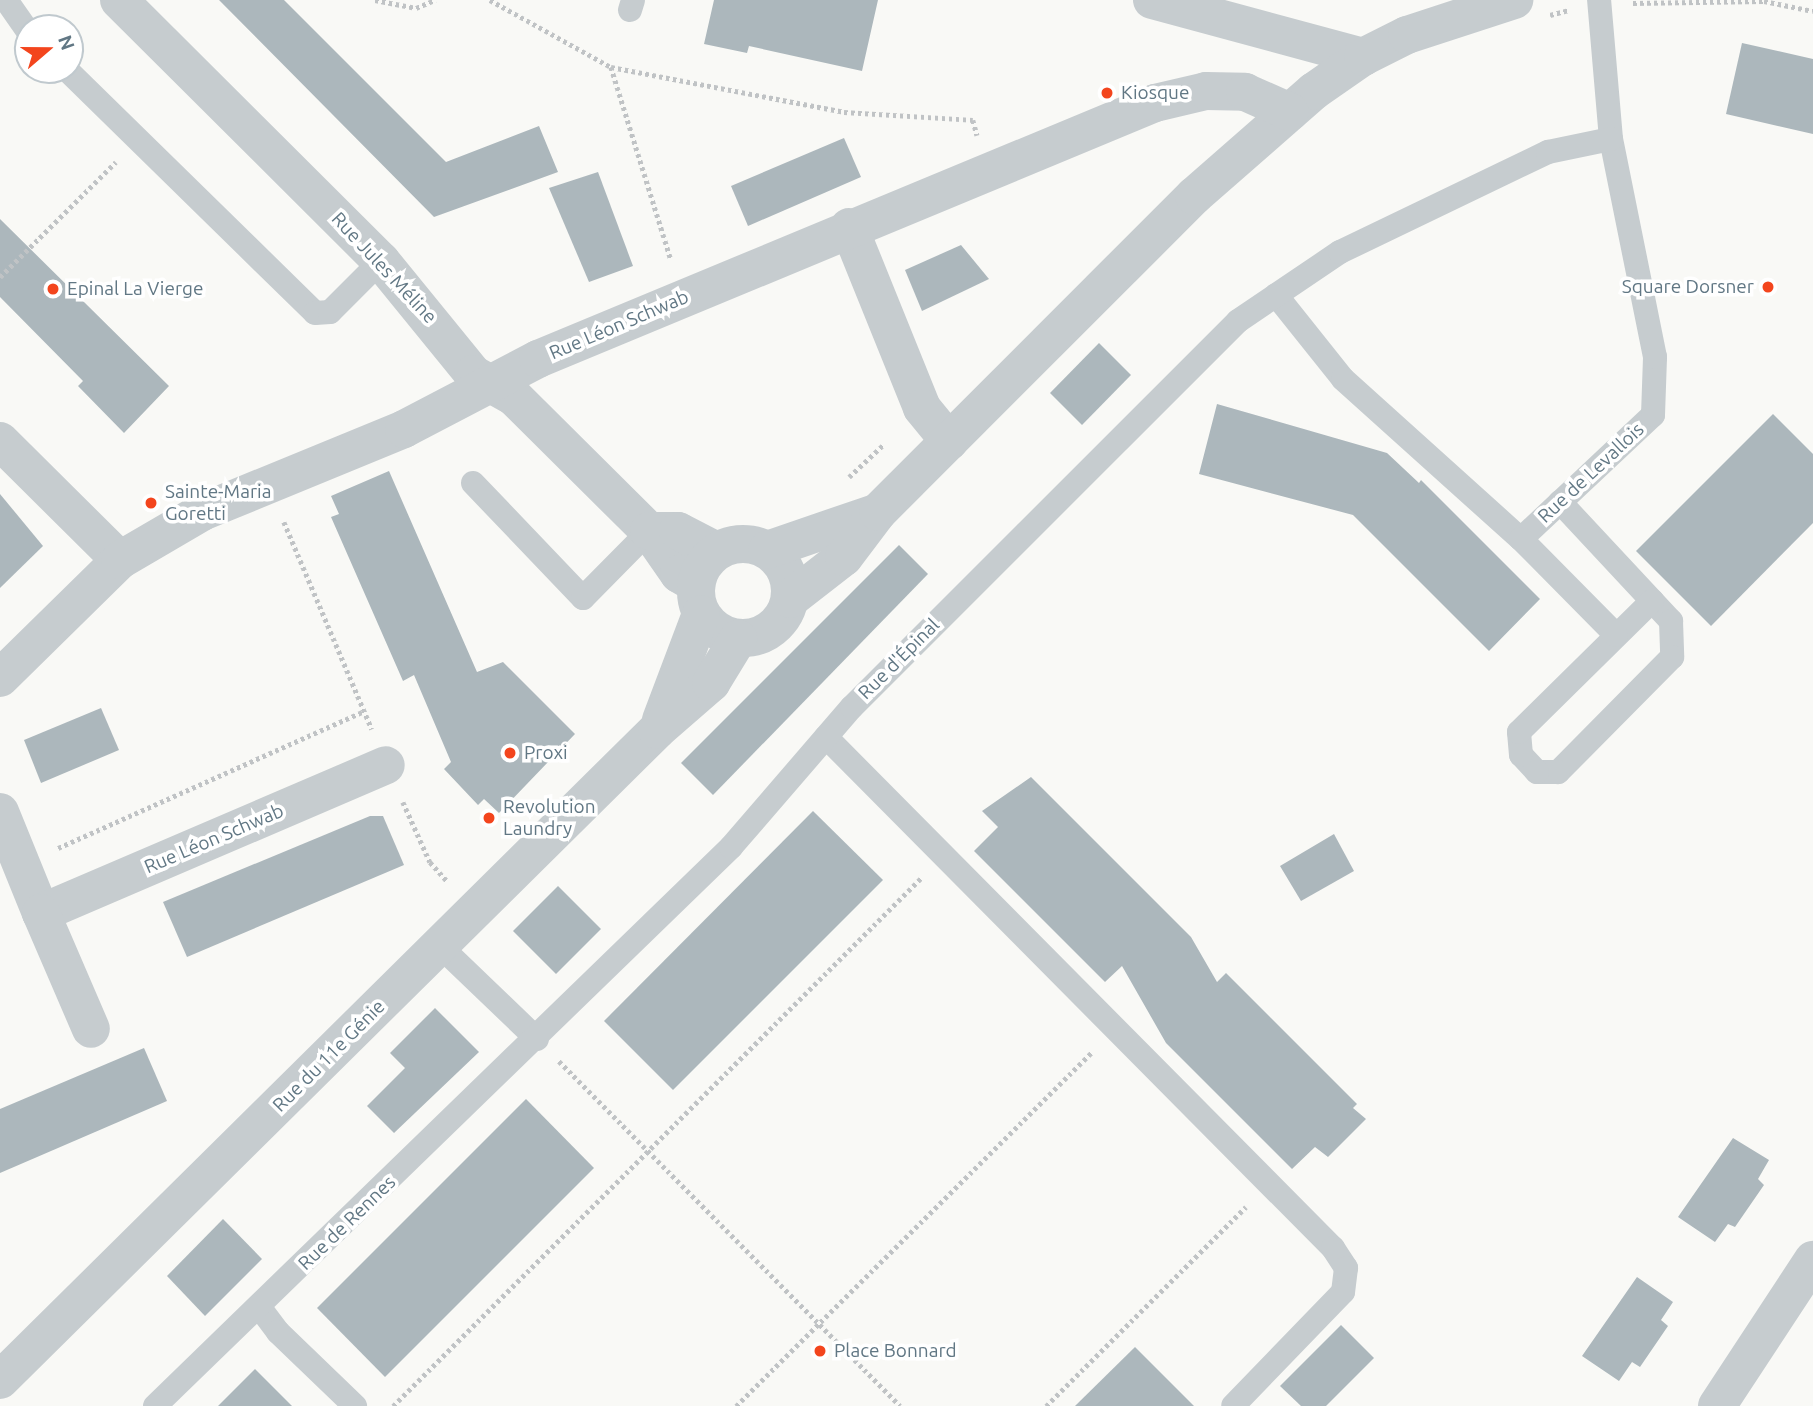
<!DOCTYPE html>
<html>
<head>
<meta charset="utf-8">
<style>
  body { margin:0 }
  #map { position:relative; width:1813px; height:1406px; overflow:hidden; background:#f9f9f6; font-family:Ubuntu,sans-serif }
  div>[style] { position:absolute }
  .building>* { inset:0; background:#acb7bc }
  .path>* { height:4.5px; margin-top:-2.25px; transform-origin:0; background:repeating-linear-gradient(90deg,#c0c3c5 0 3.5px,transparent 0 7px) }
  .lane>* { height:24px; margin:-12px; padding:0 12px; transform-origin:12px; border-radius:12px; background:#c6cccf }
  .street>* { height:38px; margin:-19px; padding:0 19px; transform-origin:19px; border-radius:19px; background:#c6cccf }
  .street>.ring { margin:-19px; padding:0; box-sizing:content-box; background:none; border:38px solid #c6cccf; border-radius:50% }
  .dots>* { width:19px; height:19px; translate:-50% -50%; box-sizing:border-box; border:4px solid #fff; border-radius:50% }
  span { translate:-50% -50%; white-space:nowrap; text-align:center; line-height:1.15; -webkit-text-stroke:7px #fff; paint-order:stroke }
  .poi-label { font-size:19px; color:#617784 }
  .left { translate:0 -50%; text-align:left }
  .right { translate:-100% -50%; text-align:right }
  .street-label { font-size:19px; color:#617784 }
  .north { position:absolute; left:14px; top:14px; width:70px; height:70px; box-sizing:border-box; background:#fff; border:2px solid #c0c9ce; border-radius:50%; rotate:70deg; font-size:19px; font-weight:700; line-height:28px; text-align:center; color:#617784 }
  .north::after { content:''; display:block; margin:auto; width:24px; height:32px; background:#f3451d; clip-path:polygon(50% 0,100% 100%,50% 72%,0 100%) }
</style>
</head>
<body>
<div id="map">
  <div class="building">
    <i style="clip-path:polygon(219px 0,284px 0,446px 162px,539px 126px,558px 172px,434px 217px)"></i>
    <i style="clip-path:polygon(714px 0,878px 0,862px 71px,749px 46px,747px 53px,704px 44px)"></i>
    <i style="clip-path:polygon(1742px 43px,1813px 59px,1813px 134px,1726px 114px)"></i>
    <i style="clip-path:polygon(844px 138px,861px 177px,748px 226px,731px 186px)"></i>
    <i style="clip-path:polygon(598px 172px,633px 266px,589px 282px,549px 188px)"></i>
    <i style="clip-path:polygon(0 219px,169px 386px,124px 433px,78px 386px,83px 381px,0 297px)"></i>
    <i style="clip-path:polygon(961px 245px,989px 279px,922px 311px,905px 270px)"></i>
    <i style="clip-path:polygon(1099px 343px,1131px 375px,1082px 425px,1050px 393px)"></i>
    <i style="clip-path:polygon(1217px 404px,1387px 453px,1419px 483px,1421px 480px,1540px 599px,1489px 651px,1353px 515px,1199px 474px)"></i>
    <i style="clip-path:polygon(1773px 414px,1813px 454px,1813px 523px,1711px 626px,1636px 551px)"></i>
    <i style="clip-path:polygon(389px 471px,477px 672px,503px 662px,575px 734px,499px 813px,484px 799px,478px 805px,444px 769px,451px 762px,414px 675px,403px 681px,331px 517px,339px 514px,331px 496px)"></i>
    <i style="clip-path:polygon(0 494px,43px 546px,0 588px)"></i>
    <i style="clip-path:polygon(899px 545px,928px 574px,713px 795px,681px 763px)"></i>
    <i style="clip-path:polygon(101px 708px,119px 750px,41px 783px,24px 740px)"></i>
    <i style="clip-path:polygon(1031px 777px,1191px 937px,1217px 982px,1226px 973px,1357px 1104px,1353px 1108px,1366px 1119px,1328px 1157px,1315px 1147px,1292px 1169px,1166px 1043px,1122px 966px,1105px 982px,974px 851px,998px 827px,982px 811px)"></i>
    <i style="clip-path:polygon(813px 811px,883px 880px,673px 1090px,604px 1021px)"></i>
    <i style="clip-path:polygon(370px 816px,383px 816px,404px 865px,187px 957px,163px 902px)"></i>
    <i style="clip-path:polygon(1334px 834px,1354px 871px,1301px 901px,1280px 866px)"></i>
    <i style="clip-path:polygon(558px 886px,601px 929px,556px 974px,513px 931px)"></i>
    <i style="clip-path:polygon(435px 1008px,479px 1052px,394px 1133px,367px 1106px,405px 1068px,390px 1053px)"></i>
    <i style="clip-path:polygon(144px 1048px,167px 1101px,0 1173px,0 1109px)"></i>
    <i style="clip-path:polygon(526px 1099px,594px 1168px,385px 1377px,317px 1308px)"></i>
    <i style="clip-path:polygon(1733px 1138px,1769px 1160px,1758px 1179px,1764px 1185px,1735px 1227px,1728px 1224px,1715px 1242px,1678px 1217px)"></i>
    <i style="clip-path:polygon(223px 1219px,262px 1259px,205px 1316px,167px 1276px)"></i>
    <i style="clip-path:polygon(1637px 1277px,1673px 1302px,1661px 1320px,1668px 1326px,1640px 1367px,1632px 1362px,1619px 1381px,1582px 1356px)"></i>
    <i style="clip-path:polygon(1341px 1325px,1374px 1358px,1326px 1406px,1301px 1406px,1280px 1386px)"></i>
    <i style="clip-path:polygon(1135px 1347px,1194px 1406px,1075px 1406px)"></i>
    <i style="clip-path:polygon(255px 1369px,292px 1406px,218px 1406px)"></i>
  </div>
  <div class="path">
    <i style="left:375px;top:0;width:42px;rotate:11deg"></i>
    <i style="left:416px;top:8px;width:21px;rotate:-23deg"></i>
    <i style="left:490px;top:0;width:138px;rotate:29deg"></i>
    <i style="left:611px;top:67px;width:237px;rotate:10.9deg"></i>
    <i style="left:844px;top:112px;width:129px;rotate:3.5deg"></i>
    <i style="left:973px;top:120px;width:16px;rotate:75deg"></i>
    <i style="left:1633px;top:3px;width:131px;rotate:-0.9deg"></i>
    <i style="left:1764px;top:1px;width:50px;rotate:11.5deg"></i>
    <i style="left:1550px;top:15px;width:20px;rotate:-15deg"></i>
    <i style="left:611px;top:67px;width:202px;rotate:72.7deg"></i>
    <i style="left:0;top:277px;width:163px;rotate:-44.8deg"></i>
    <i style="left:849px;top:477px;width:47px;rotate:-43.3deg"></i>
    <i style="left:284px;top:522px;width:225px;rotate:67deg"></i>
    <i style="left:403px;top:802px;width:66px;rotate:65.8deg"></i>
    <i style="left:430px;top:862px;width:27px;rotate:48deg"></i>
    <i style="left:58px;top:848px;width:335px;rotate:-24.1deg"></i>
    <i style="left:559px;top:1061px;width:485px;rotate:45.3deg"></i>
    <i style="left:393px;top:1406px;width:747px;rotate:-45deg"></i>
    <i style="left:736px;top:1406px;width:503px;rotate:-44.84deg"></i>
    <i style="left:1046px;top:1406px;width:282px;rotate:-44.9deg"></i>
  </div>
  <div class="lane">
    <i style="left:6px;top:0;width:38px;rotate:55deg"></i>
    <i style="left:630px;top:10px;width:10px;rotate:-73deg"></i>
    <i style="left:67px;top:70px;width:347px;rotate:44.4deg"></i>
    <i style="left:315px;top:313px;width:15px;rotate:-4deg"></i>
    <i style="left:330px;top:312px;width:72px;rotate:-45deg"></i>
    <i style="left:1276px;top:295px;width:107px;rotate:51.4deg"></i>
    <i style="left:1343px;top:379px;width:239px;rotate:42deg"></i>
    <i style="left:1521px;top:539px;width:181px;rotate:-43.2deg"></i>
    <i style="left:1653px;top:415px;width:58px;rotate:-88deg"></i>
    <i style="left:1655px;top:357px;width:222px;rotate:-101.4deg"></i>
    <i style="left:1611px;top:139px;width:140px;rotate:-94.9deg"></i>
    <i style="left:473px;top:483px;width:159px;rotate:46.3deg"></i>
    <i style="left:583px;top:598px;width:94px;rotate:-45.4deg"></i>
    <i style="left:1560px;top:502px;width:163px;rotate:47deg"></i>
    <i style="left:1671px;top:621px;width:36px;rotate:88deg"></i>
    <i style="left:1672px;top:657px;width:162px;rotate:134.7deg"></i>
    <i style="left:1558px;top:772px;width:21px;rotate:180deg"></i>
    <i style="left:1537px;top:772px;width:23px;rotate:-133deg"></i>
    <i style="left:1521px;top:755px;width:23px;rotate:-95deg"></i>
    <i style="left:1519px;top:732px;width:187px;rotate:-44.6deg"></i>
    <i style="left:1521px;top:539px;width:135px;rotate:45.3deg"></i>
    <i style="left:826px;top:737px;width:720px;rotate:45.23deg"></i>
    <i style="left:1333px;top:1248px;width:24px;rotate:57deg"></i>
    <i style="left:1346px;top:1268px;width:24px;rotate:97deg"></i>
    <i style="left:1343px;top:1292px;width:158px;rotate:134deg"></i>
    <i style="left:441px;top:947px;width:133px;rotate:43.8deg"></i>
    <i style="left:260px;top:1308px;width:30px;rotate:53deg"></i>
    <i style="left:278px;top:1332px;width:107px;rotate:43.9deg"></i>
    <i style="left:155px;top:1406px;width:803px;rotate:-44.14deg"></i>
    <i style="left:731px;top:847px;width:185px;rotate:-49.2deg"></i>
    <i style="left:852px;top:707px;width:546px;rotate:-45deg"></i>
    <i style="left:1238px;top:321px;width:123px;rotate:-34.1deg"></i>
    <i style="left:1340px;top:252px;width:231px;rotate:-25.7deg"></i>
    <i style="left:1548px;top:152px;width:64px;rotate:-11.7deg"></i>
  </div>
  <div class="street">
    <i style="left:119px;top:0;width:370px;rotate:44.9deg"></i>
    <i style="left:381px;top:261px;width:146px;rotate:50.8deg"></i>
    <i style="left:473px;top:374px;width:47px;rotate:29.3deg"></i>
    <i style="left:514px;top:397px;width:190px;rotate:44.8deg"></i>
    <i style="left:649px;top:531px;width:52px;rotate:55.1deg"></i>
    <i style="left:679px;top:574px;width:20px;rotate:30deg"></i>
    <i style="left:1152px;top:0;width:219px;rotate:15.1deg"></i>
    <i style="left:849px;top:227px;width:195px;rotate:68deg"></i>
    <i style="left:922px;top:408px;width:43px;rotate:50.7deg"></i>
    <i style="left:0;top:441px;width:169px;rotate:44.8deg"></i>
    <i style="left:649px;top:531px;width:29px"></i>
    <i style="left:678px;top:531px;width:44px;rotate:27.1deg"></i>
    <i class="ring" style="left:696px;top:544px;width:56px;height:56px"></i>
    <i style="left:767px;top:550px;width:117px;rotate:-18.9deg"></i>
    <i style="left:790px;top:599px;width:68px;rotate:-37.9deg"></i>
    <i style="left:844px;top:557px;width:56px;rotate:-52.9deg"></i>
    <i style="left:878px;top:512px;width:447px;rotate:-45deg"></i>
    <i style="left:1194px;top:196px;width:159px;rotate:-41.2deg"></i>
    <i style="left:1314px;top:91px;width:60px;rotate:-34.8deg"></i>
    <i style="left:1363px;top:57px;width:49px;rotate:-26.6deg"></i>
    <i style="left:1407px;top:35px;width:113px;rotate:-18.1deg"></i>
    <i style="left:0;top:678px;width:168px;rotate:-44.5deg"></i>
    <i style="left:120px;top:560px;width:95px;rotate:-30.3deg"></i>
    <i style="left:202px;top:512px;width:218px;rotate:-22.3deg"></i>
    <i style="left:404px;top:429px;width:151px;rotate:-27.6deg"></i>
    <i style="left:538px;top:359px;width:668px;rotate:-22.53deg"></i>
    <i style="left:1155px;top:103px;width:52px;rotate:-13.2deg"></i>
    <i style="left:1206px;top:91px;width:39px;rotate:1deg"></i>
    <i style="left:1245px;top:92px;width:49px;rotate:24deg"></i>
    <i style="left:661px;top:720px;width:113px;rotate:-69.3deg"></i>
    <i style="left:0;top:812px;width:109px;rotate:67.9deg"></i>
    <i style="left:41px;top:913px;width:375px;rotate:-23.2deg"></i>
    <i style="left:41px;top:913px;width:126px;rotate:66.7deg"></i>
    <i style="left:0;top:1380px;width:924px;rotate:-44.69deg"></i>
    <i style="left:657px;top:730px;width:72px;rotate:-41deg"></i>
    <i style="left:711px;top:683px;width:52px;rotate:-58.5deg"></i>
    <i style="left:1717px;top:1406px;width:175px;rotate:-56.7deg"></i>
  </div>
  <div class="dots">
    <i style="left:1107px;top:93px;background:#f3451d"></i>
    <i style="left:1768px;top:287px;background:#f3451d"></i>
    <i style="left:53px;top:289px;background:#f3451d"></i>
    <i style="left:151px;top:503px;background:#f3451d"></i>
    <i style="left:510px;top:753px;background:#f3451d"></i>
    <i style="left:489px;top:818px;background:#f3451d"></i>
    <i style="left:820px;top:1351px;background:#f3451d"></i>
  </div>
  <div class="poi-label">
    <span class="left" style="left:1121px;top:93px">Kiosque</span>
    <span class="right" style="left:1754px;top:287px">Square Dorsner</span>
    <span class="left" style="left:67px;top:289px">Epinal La Vierge</span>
    <span class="left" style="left:165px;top:503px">Sainte-Maria<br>Goretti</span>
    <span class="left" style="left:524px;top:753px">Proxi</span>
    <span class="left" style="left:503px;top:818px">Revolution<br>Laundry</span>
    <span class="left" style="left:834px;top:1351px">Place Bonnard</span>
  </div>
  <div class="street-label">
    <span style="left:384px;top:268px;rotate:47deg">Rue Jules Méline</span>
    <span style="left:619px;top:325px;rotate:-23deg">Rue Léon Schwab</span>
    <span style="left:1591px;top:473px;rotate:-43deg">Rue de Levallois</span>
    <span style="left:899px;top:659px;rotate:-45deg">Rue d'Épinal</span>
    <span style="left:214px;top:839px;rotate:-23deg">Rue Léon Schwab</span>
    <span style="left:329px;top:1056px;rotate:-45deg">Rue du 11e Génie</span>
    <span style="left:347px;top:1223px;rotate:-44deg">Rue de Rennes</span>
  </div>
  <div class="north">N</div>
</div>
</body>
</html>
